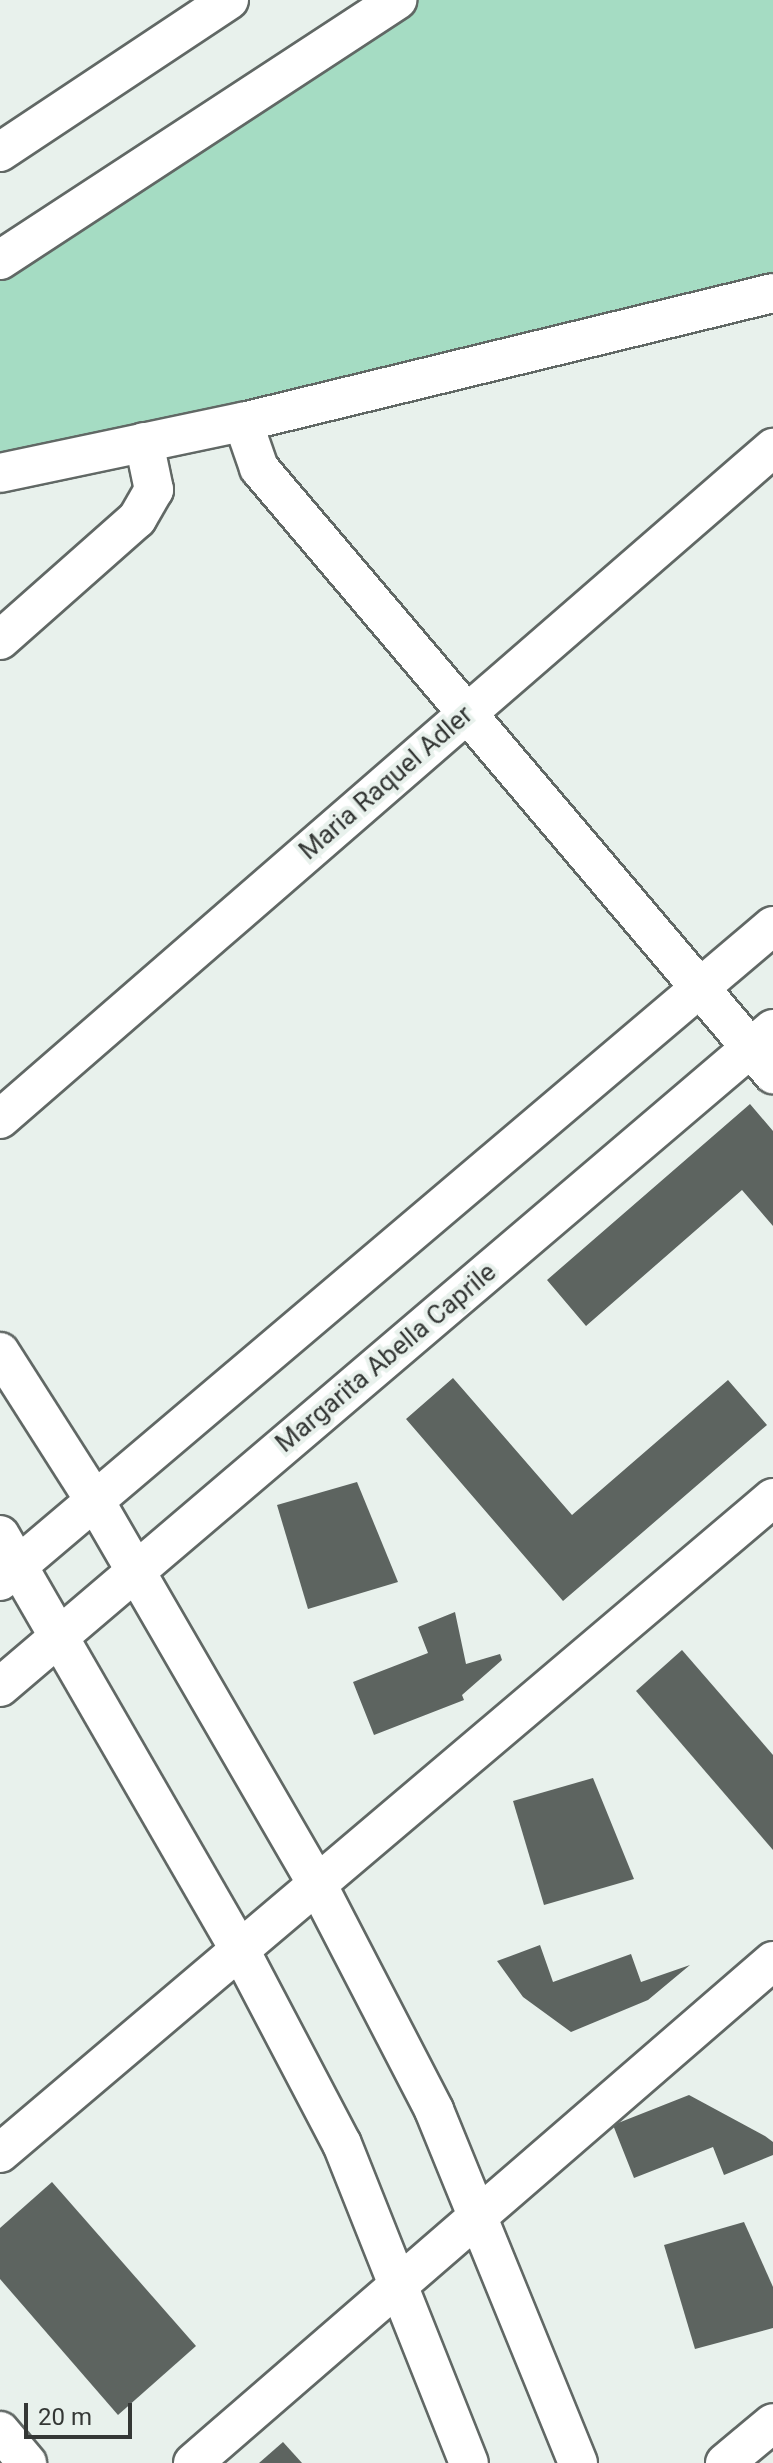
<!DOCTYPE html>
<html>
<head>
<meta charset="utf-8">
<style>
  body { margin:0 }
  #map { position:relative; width:773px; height:2463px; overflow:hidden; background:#e8f1ec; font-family:Roboto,sans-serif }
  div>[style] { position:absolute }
  .green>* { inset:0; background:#a5dcc3 }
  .building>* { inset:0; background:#5d6460 }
  .roads { filter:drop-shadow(2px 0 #616865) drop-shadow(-2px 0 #616865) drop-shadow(0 2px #616865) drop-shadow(0 -2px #616865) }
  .minor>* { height:38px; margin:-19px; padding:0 19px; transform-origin:19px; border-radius:19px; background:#fff }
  span { translate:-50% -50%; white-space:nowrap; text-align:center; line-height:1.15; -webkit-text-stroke:8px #e8f1ec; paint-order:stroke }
  .street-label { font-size:26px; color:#343735 }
  .scale { position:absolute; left:24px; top:2403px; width:108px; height:36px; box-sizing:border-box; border:4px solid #343735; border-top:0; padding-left:10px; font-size:24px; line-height:28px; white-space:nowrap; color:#343735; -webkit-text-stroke:6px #e8f1ec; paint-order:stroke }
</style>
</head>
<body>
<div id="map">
  <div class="green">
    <i style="clip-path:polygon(398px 0,773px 0,773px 273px,243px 422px,0 473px,0 260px)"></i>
  </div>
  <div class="building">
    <i style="clip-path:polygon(750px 1104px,773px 1131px,773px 1226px,742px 1190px,586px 1326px,547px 1280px)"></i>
    <i style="clip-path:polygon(453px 1378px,572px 1515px,728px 1380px,767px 1425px,563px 1601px,406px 1419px)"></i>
    <i style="clip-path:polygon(357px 1482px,398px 1582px,308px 1609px,277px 1505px)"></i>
    <i style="clip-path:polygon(455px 1612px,466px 1664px,500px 1654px,502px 1660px,462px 1695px,464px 1700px,374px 1735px,353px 1682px,428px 1653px,418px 1627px)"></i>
    <i style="clip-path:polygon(682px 1650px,773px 1755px,773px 1850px,636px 1691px)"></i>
    <i style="clip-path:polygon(593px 1778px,634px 1879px,544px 1905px,513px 1801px)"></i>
    <i style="clip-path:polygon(540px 1945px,553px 1982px,631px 1954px,641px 1982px,690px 1965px,648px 2000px,571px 2032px,523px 1997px,497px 1961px)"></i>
    <i style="clip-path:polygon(689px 2095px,765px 2136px,773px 2142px,773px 2155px,724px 2175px,713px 2147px,634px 2178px,613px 2125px)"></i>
    <i style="clip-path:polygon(52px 2182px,196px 2346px,118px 2415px,0 2279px,0 2228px)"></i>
    <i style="clip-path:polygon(744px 2222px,773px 2287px,773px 2328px,695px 2349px,664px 2245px)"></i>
    <i style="clip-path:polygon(283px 2442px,302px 2463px,259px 2463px)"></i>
  </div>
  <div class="roads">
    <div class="minor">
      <i style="left:0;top:152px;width:275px;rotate:-33.6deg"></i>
      <i style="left:0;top:260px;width:475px;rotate:-33.2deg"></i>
      <i style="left:243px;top:422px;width:49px;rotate:70.8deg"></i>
      <i style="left:259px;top:468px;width:795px;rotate:49.7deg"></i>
      <i style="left:0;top:473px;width:248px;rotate:-11.9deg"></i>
      <i style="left:243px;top:422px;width:545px;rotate:-13.68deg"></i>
      <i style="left:0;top:640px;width:183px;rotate:-41.5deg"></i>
      <i style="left:137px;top:519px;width:34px;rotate:-60deg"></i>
      <i style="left:154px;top:490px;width:49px;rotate:-101.8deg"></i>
      <i style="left:0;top:1119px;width:1024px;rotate:-40.96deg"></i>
      <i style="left:0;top:1352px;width:177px;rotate:57.5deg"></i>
      <i style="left:95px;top:1501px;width:440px;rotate:59.9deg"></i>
      <i style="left:316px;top:1882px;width:257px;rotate:62.6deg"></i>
      <i style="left:434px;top:2110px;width:381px;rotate:67.8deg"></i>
      <i style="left:0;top:1535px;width:479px;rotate:60deg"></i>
      <i style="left:240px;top:1950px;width:219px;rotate:62.3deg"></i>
      <i style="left:342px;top:2144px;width:343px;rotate:68.3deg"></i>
      <i style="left:0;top:1581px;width:1013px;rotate:-40.28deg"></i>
      <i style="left:0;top:1687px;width:1015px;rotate:-40.41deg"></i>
      <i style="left:0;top:2153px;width:1013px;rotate:-40.28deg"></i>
      <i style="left:0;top:2431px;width:42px;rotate:49.8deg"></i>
      <i style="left:193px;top:2463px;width:767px;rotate:-40.88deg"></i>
      <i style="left:725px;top:2463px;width:62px;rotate:-39.8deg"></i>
    </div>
  </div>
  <div class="street-label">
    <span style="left:386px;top:783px;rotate:-41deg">Maria Raquel Adler</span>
    <span style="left:386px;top:1358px;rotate:-40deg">Margarita Abella Caprile</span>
  </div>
  <div class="scale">20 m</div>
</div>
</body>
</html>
